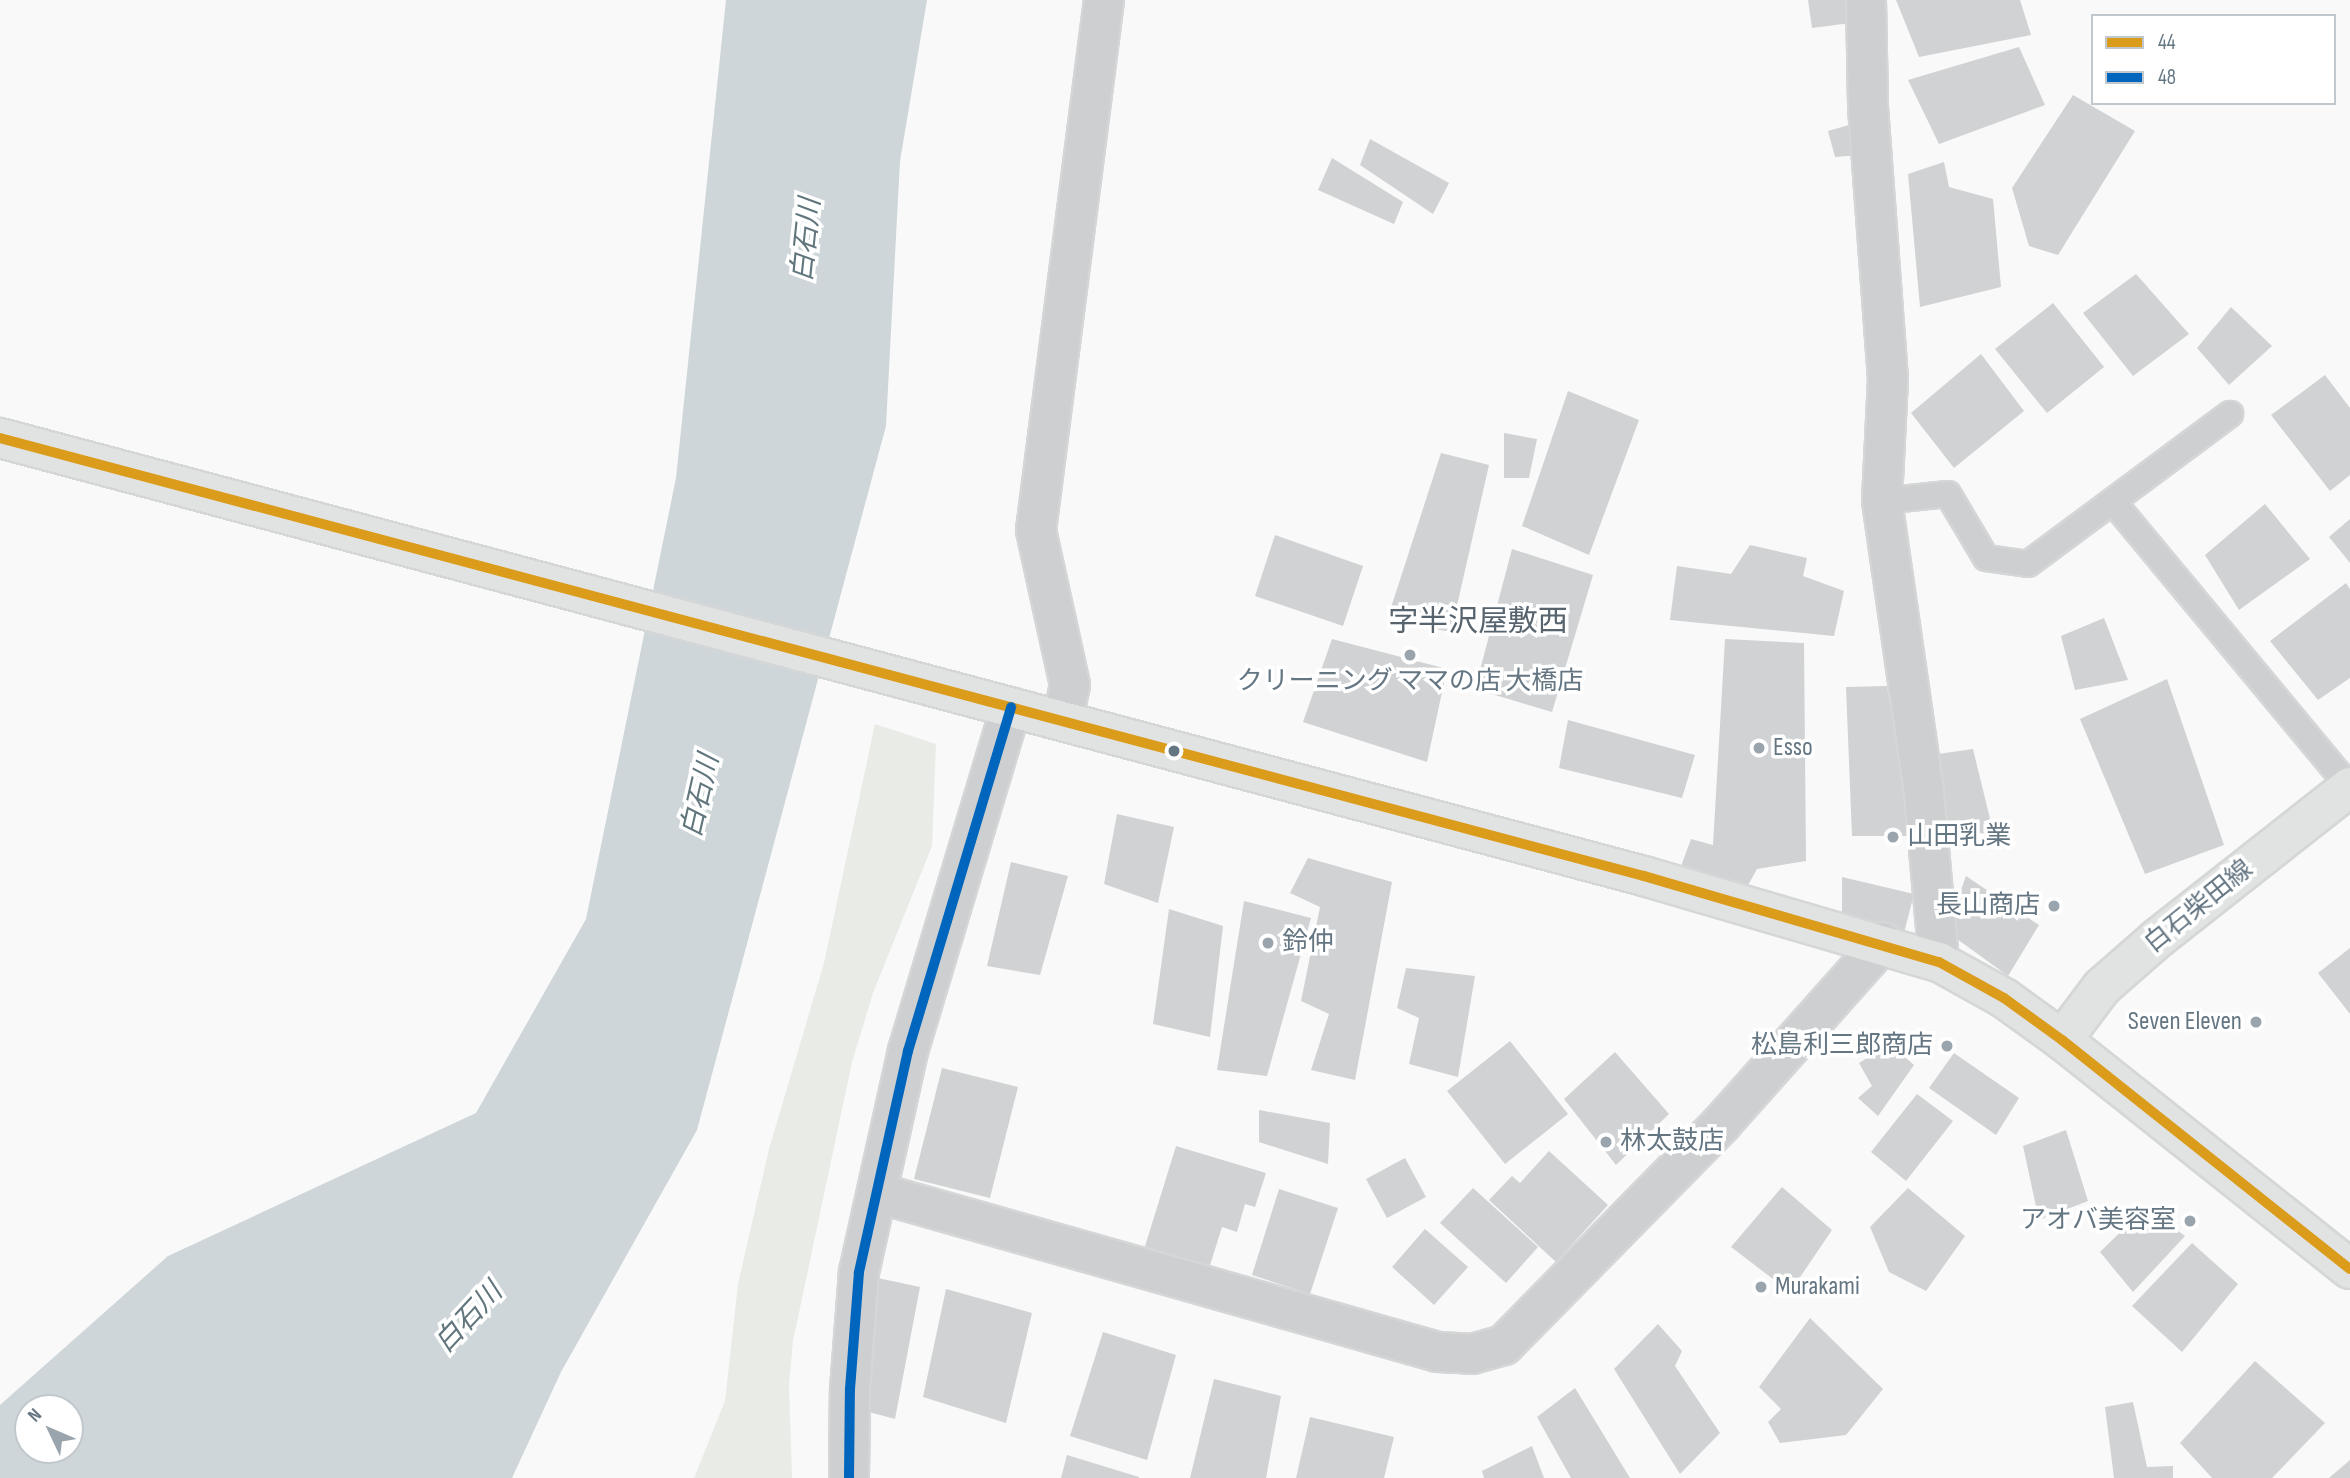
<!DOCTYPE html>
<html>
<head>
<meta charset="utf-8">
<style>
  body { margin:0 }
  #map { position:relative; width:2350px; height:1478px; overflow:hidden; background:#f9f9f9; font-family:"Sofia Sans Condensed","Noto Sans JP",sans-serif }
  div>[style] { position:absolute }
  .green>* { inset:0; background:#e8ebe6 }
  .water>* { inset:0; background:#ced6d9 }
  .building>* { inset:0; background:#d0d2d3 }
  .roads { filter:drop-shadow(2px 0 #d5d6d7) drop-shadow(-2px 0 #d5d6d7) drop-shadow(0 2px #d5d6d7) drop-shadow(0 -2px #d5d6d7) }
  .service>* { height:24px; margin:-12px; padding:0 12px; transform-origin:12px; border-radius:12px; background:#cecfd0 }
  .minor>* { height:38px; margin:-19px; padding:0 19px; transform-origin:19px; border-radius:19px; background:#cecfd0 }
  .primary>* { height:38px; margin:-19px; padding:0 19px; transform-origin:19px; border-radius:19px; background:#e1e2e2 }
  .bus-1>* { height:10px; margin:-5px; padding:0 5px; transform-origin:5px; border-radius:5px; background:#da9c1a }
  .bus-2>* { height:10px; margin:-5px; padding:0 5px; transform-origin:5px; border-radius:5px; background:#0065bd }
  .dots>* { width:19px; height:19px; translate:-50% -50%; box-sizing:border-box; border:4px solid #fff; border-radius:50% }
  span { translate:-50% -50%; white-space:nowrap; text-align:center; line-height:1.15; -webkit-text-stroke:7px #fff; paint-order:stroke }
  .poi-label { font-size:26px; color:#657683 }
  .left { translate:0 -50%; text-align:left }
  .right { translate:-100% -50%; text-align:right }
  .street-label { font-size:26px; color:#657683 }
  .water-label { font-size:28px; color:#60757c; font-style:italic }
  .quarter-label { font-size:30px; color:#57646e }
  .legend { position:absolute; left:2091px; top:14px; width:245px; height:91px; box-sizing:border-box; background:#fff; border:2px solid #c1c8cd; margin:0; padding:9px 12px; list-style:none; font-size:21px; color:#657683 }
  .legend li { display:flex; align-items:center; gap:14px; height:35px }
  .legend b { width:35px; border:2px solid #c1c8cd }
  .north { position:absolute; left:14px; top:1394px; width:70px; height:70px; box-sizing:border-box; background:#fff; border:2px solid #c1c8cd; border-radius:50%; rotate:314deg; font-size:19px; font-weight:700; line-height:28px; text-align:center; color:#657683 }
  .north::after { content:''; display:block; margin:auto; width:24px; height:32px; background:#99a4ac; clip-path:polygon(50% 0,100% 100%,50% 72%,0 100%) }
</style>
</head>
<body>
<div id="map">
  <div class="green">
    <i style="clip-path:polygon(875px 724px,936px 744px,932px 846px,873px 993px,852px 1062px,793px 1341px,789px 1385px,792px 1478px,694px 1478px,725px 1401px,738px 1284px,769px 1149px,824px 963px)"></i>
  </div>
  <div class="water">
    <i style="clip-path:polygon(evenodd,726px 0,927px 0,900px 161px,886px 426px,697px 1130px,561px 1372px,512px 1478px,0 1478px,0 1405px,168px 1256px,476px 1113px,586px 919px,676px 478px,726px 0,28px 1408px,70px 1408px,70px 1450px,28px 1450px,28px 1408px)"></i>
  </div>
  <div class="building">
    <i style="clip-path:polygon(1808px 0,1846px 0,1851px 23px,1812px 28px)"></i>
    <i style="clip-path:polygon(1896px 0,2020px 0,2031px 35px,1919px 57px)"></i>
    <i style="clip-path:polygon(2019px 47px,2045px 105px,1939px 144px,1908px 80px)"></i>
    <i style="clip-path:polygon(2073px 95px,2135px 131px,2058px 255px,2029px 246px,2012px 188px)"></i>
    <i style="clip-path:polygon(1856px 123px,1860px 155px,1835px 157px,1828px 131px)"></i>
    <i style="clip-path:polygon(1370px 139px,1449px 183px,1433px 214px,1360px 165px)"></i>
    <i style="clip-path:polygon(1332px 158px,1403px 202px,1394px 224px,1318px 190px)"></i>
    <i style="clip-path:polygon(1944px 162px,1949px 187px,1993px 199px,2001px 287px,1920px 307px,1908px 174px)"></i>
    <i style="clip-path:polygon(2136px 274px,2189px 334px,2133px 376px,2083px 313px)"></i>
    <i style="clip-path:polygon(2053px 303px,2104px 367px,2047px 413px,1995px 349px)"></i>
    <i style="clip-path:polygon(2231px 307px,2272px 346px,2229px 385px,2197px 348px)"></i>
    <i style="clip-path:polygon(1981px 354px,2024px 411px,1954px 468px,1911px 413px)"></i>
    <i style="clip-path:polygon(2325px 375px,2350px 408px,2350px 475px,2330px 491px,2271px 415px)"></i>
    <i style="clip-path:polygon(1568px 391px,1639px 420px,1589px 555px,1522px 526px)"></i>
    <i style="clip-path:polygon(1504px 433px,1537px 439px,1529px 478px,1504px 478px)"></i>
    <i style="clip-path:polygon(1441px 453px,1489px 465px,1451px 632px,1387px 620px)"></i>
    <i style="clip-path:polygon(2265px 504px,2310px 559px,2239px 610px,2205px 555px)"></i>
    <i style="clip-path:polygon(2350px 519px,2350px 563px,2329px 537px)"></i>
    <i style="clip-path:polygon(1275px 535px,1363px 566px,1343px 626px,1255px 596px)"></i>
    <i style="clip-path:polygon(1750px 545px,1807px 558px,1803px 576px,1844px 591px,1834px 636px,1670px 620px,1677px 566px,1731px 574px)"></i>
    <i style="clip-path:polygon(1512px 549px,1593px 575px,1552px 712px,1475px 689px)"></i>
    <i style="clip-path:polygon(2346px 583px,2350px 589px,2350px 678px,2318px 700px,2270px 641px)"></i>
    <i style="clip-path:polygon(2104px 618px,2128px 680px,2075px 690px,2061px 636px)"></i>
    <i style="clip-path:polygon(1332px 639px,1447px 669px,1427px 762px,1303px 722px)"></i>
    <i style="clip-path:polygon(1725px 639px,1804px 643px,1806px 861px,1757px 869px,1741px 898px,1676px 880px,1691px 839px,1713px 845px)"></i>
    <i style="clip-path:polygon(2167px 679px,2224px 845px,2145px 874px,2080px 719px)"></i>
    <i style="clip-path:polygon(1887px 686px,1912px 836px,1852px 836px,1846px 687px)"></i>
    <i style="clip-path:polygon(1568px 720px,1695px 755px,1682px 798px,1559px 768px)"></i>
    <i style="clip-path:polygon(1973px 749px,1993px 831px,1949px 841px,1938px 754px)"></i>
    <i style="clip-path:polygon(1117px 814px,1174px 827px,1158px 903px,1104px 884px)"></i>
    <i style="clip-path:polygon(1308px 858px,1392px 882px,1355px 1080px,1311px 1070px,1329px 1014px,1301px 1001px,1320px 907px,1290px 893px)"></i>
    <i style="clip-path:polygon(1011px 862px,1068px 876px,1040px 975px,987px 966px)"></i>
    <i style="clip-path:polygon(1966px 876px,2039px 925px,2008px 976px,1946px 931px)"></i>
    <i style="clip-path:polygon(1842px 877px,1914px 894px,1903px 937px,1842px 925px)"></i>
    <i style="clip-path:polygon(1244px 901px,1311px 918px,1267px 1076px,1217px 1070px)"></i>
    <i style="clip-path:polygon(1169px 909px,1223px 926px,1210px 1037px,1153px 1024px)"></i>
    <i style="clip-path:polygon(2350px 948px,2350px 1014px,2318px 973px)"></i>
    <i style="clip-path:polygon(1406px 968px,1475px 976px,1458px 1077px,1409px 1064px,1419px 1018px,1397px 1008px)"></i>
    <i style="clip-path:polygon(1510px 1041px,1568px 1114px,1505px 1164px,1447px 1091px)"></i>
    <i style="clip-path:polygon(1890px 1044px,1914px 1065px,1878px 1116px,1858px 1098px,1872px 1086px,1859px 1063px)"></i>
    <i style="clip-path:polygon(1615px 1052px,1669px 1114px,1616px 1165px,1564px 1099px)"></i>
    <i style="clip-path:polygon(1954px 1053px,2019px 1098px,1996px 1135px,1929px 1088px)"></i>
    <i style="clip-path:polygon(942px 1068px,1018px 1087px,990px 1198px,914px 1179px)"></i>
    <i style="clip-path:polygon(1917px 1094px,1953px 1121px,1906px 1181px,1871px 1152px)"></i>
    <i style="clip-path:polygon(1259px 1110px,1330px 1123px,1328px 1164px,1259px 1142px)"></i>
    <i style="clip-path:polygon(2066px 1130px,2088px 1201px,2039px 1220px,2023px 1146px)"></i>
    <i style="clip-path:polygon(1176px 1146px,1266px 1173px,1255px 1207px,1245px 1204px,1237px 1232px,1222px 1227px,1207px 1275px,1142px 1256px)"></i>
    <i style="clip-path:polygon(1549px 1151px,1608px 1205px,1556px 1262px,1489px 1200px,1512px 1176px,1520px 1183px)"></i>
    <i style="clip-path:polygon(1405px 1158px,1426px 1197px,1387px 1218px,1366px 1179px)"></i>
    <i style="clip-path:polygon(1782px 1187px,1832px 1230px,1790px 1292px,1731px 1247px)"></i>
    <i style="clip-path:polygon(1473px 1188px,1538px 1247px,1506px 1283px,1440px 1223px)"></i>
    <i style="clip-path:polygon(1908px 1188px,1965px 1236px,1926px 1291px,1889px 1272px,1870px 1227px)"></i>
    <i style="clip-path:polygon(1279px 1189px,1338px 1208px,1310px 1294px,1252px 1275px)"></i>
    <i style="clip-path:polygon(2146px 1207px,2185px 1236px,2133px 1292px,2100px 1252px)"></i>
    <i style="clip-path:polygon(1425px 1229px,1468px 1267px,1434px 1305px,1392px 1267px)"></i>
    <i style="clip-path:polygon(2192px 1243px,2238px 1284px,2182px 1352px,2132px 1306px)"></i>
    <i style="clip-path:polygon(873px 1277px,920px 1287px,895px 1419px,858px 1409px)"></i>
    <i style="clip-path:polygon(946px 1289px,1032px 1313px,1006px 1423px,923px 1397px)"></i>
    <i style="clip-path:polygon(1810px 1318px,1883px 1389px,1846px 1435px,1780px 1443px,1768px 1422px,1781px 1409px,1759px 1387px)"></i>
    <i style="clip-path:polygon(1658px 1324px,1682px 1351px,1675px 1366px,1720px 1433px,1680px 1474px,1614px 1369px)"></i>
    <i style="clip-path:polygon(1103px 1332px,1176px 1355px,1147px 1460px,1070px 1436px)"></i>
    <i style="clip-path:polygon(2255px 1361px,2325px 1423px,2272px 1478px,2212px 1478px,2180px 1443px)"></i>
    <i style="clip-path:polygon(1214px 1379px,1281px 1396px,1266px 1478px,1190px 1478px)"></i>
    <i style="clip-path:polygon(1575px 1388px,1630px 1478px,1571px 1478px,1537px 1417px)"></i>
    <i style="clip-path:polygon(2133px 1402px,2147px 1467px,2173px 1466px,2173px 1478px,2114px 1478px,2105px 1407px)"></i>
    <i style="clip-path:polygon(1310px 1417px,1394px 1437px,1384px 1478px,1296px 1478px)"></i>
    <i style="clip-path:polygon(1532px 1446px,1544px 1478px,1484px 1478px,1482px 1471px)"></i>
    <i style="clip-path:polygon(1067px 1455px,1139px 1477px,1139px 1478px,1061px 1478px)"></i>
    <i style="clip-path:polygon(2350px 1460px,2350px 1478px,2329px 1478px)"></i>
  </div>
  <div class="roads">
    <div class="service">
      <i style="left:1882px;top:501px;width:66px;rotate:-6.1deg"></i>
      <i style="left:1948px;top:494px;width:74px;rotate:59.3deg"></i>
      <i style="left:1986px;top:558px;width:42px;rotate:8.1deg"></i>
      <i style="left:2028px;top:564px;width:252px;rotate:-36.6deg"></i>
      <i style="left:2113px;top:502px;width:371px;rotate:50.3deg"></i>
    </div>
    <div class="minor">
      <i style="left:1866px;top:0;width:107px;rotate:88.9deg"></i>
      <i style="left:1868px;top:107px;width:272px;rotate:85.8deg"></i>
      <i style="left:1888px;top:378px;width:123px;rotate:92.8deg"></i>
      <i style="left:1882px;top:501px;width:295px;rotate:81.8deg"></i>
      <i style="left:1924px;top:793px;width:170px;rotate:84.9deg"></i>
      <i style="left:1063px;top:720px;width:36px;rotate:-79deg"></i>
      <i style="left:1070px;top:685px;width:159px;rotate:-102.4deg"></i>
      <i style="left:1036px;top:530px;width:534px;rotate:-82.69deg"></i>
      <i style="left:878px;top:1193px;width:582px;rotate:15.85deg"></i>
      <i style="left:1438px;top:1352px;width:34px;rotate:3deg"></i>
      <i style="left:1472px;top:1354px;width:33px;rotate:-16deg"></i>
      <i style="left:1504px;top:1345px;width:311px;rotate:-45.5deg"></i>
      <i style="left:1722px;top:1123px;width:242px;rotate:-48.3deg"></i>
      <i style="left:849px;top:1478px;width:89px;rotate:-89.4deg"></i>
      <i style="left:850px;top:1389px;width:117px;rotate:-85.6deg"></i>
      <i style="left:859px;top:1272px;width:226px;rotate:-77.5deg"></i>
      <i style="left:908px;top:1051px;width:359px;rotate:-73.3deg"></i>
    </div>
    <div class="primary">
      <i style="left:0;top:438px;width:1701px;rotate:14.92deg"></i>
      <i style="left:1644px;top:876px;width:307px;rotate:16.3deg"></i>
      <i style="left:1939px;top:962px;width:74px;rotate:29deg"></i>
      <i style="left:2004px;top:998px;width:72px;rotate:35.9deg"></i>
      <i style="left:2062px;top:1040px;width:368px;rotate:38.5deg"></i>
      <i style="left:2062px;top:1040px;width:66px;rotate:-53deg"></i>
      <i style="left:2102px;top:987px;width:74px;rotate:-41.2deg"></i>
      <i style="left:2158px;top:938px;width:244px;rotate:-38.2deg"></i>
    </div>
  </div>
  <div class="bus-1">
    <i style="left:0;top:438px;width:1701px;rotate:14.92deg"></i>
    <i style="left:1644px;top:876px;width:307px;rotate:16.3deg"></i>
    <i style="left:1939px;top:962px;width:74px;rotate:29deg"></i>
    <i style="left:2004px;top:998px;width:72px;rotate:35.9deg"></i>
    <i style="left:2062px;top:1040px;width:368px;rotate:38.5deg"></i>
  </div>
  <div class="bus-2">
    <i style="left:849px;top:1478px;width:89px;rotate:-89.4deg"></i>
    <i style="left:850px;top:1389px;width:117px;rotate:-85.6deg"></i>
    <i style="left:859px;top:1272px;width:226px;rotate:-77.5deg"></i>
    <i style="left:908px;top:1051px;width:359px;rotate:-73.3deg"></i>
  </div>
  <div class="dots">
    <i style="left:1410px;top:655px;background:#99a4ac"></i>
    <i style="left:1759px;top:748px;background:#99a4ac"></i>
    <i style="left:1174px;top:751px;background:#657683"></i>
    <i style="left:1893px;top:837px;background:#99a4ac"></i>
    <i style="left:2054px;top:906px;background:#99a4ac"></i>
    <i style="left:1268px;top:943px;background:#99a4ac"></i>
    <i style="left:2256px;top:1022px;background:#99a4ac"></i>
    <i style="left:1947px;top:1046px;background:#99a4ac"></i>
    <i style="left:1606px;top:1142px;background:#99a4ac"></i>
    <i style="left:2190px;top:1221px;background:#99a4ac"></i>
    <i style="left:1761px;top:1287px;background:#99a4ac"></i>
  </div>
  <div class="poi-label">
    <span style="left:1410px;top:682px">クリーニング ママの店 大橋店</span>
    <span class="left" style="left:1773px;top:748px">Esso</span>
    <span class="left" style="left:1907px;top:837px">山田乳業</span>
    <span class="right" style="left:2040px;top:906px">長山商店</span>
    <span class="left" style="left:1282px;top:943px">鈴仲</span>
    <span class="right" style="left:2242px;top:1022px">Seven Eleven</span>
    <span class="right" style="left:1933px;top:1046px">松島利三郎商店</span>
    <span class="left" style="left:1620px;top:1142px">林太鼓店</span>
    <span class="right" style="left:2176px;top:1221px">アオバ美容室</span>
    <span class="left" style="left:1775px;top:1287px">Murakami</span>
  </div>
  <div class="street-label">
    <span style="left:2199px;top:907px;rotate:-39deg">白石柴田線</span>
  </div>
  <div class="water-label">
    <span style="left:807px;top:240px;rotate:-84deg">白石川</span>
    <span style="left:701px;top:796px;rotate:-77deg">白石川</span>
    <span style="left:469px;top:1318px;rotate:-47deg">白石川</span>
  </div>
  <div class="quarter-label">
    <span style="left:1478px;top:622px">字半沢屋敷西</span>
  </div>
  <ul class="legend">
  <li><b style="height:9px;background:#da9c1a"></b>44</li>
  <li><b style="height:9px;background:#0065bd"></b>48</li>
  </ul>
  <div class="north">N</div>
</div>
</body>
</html>
